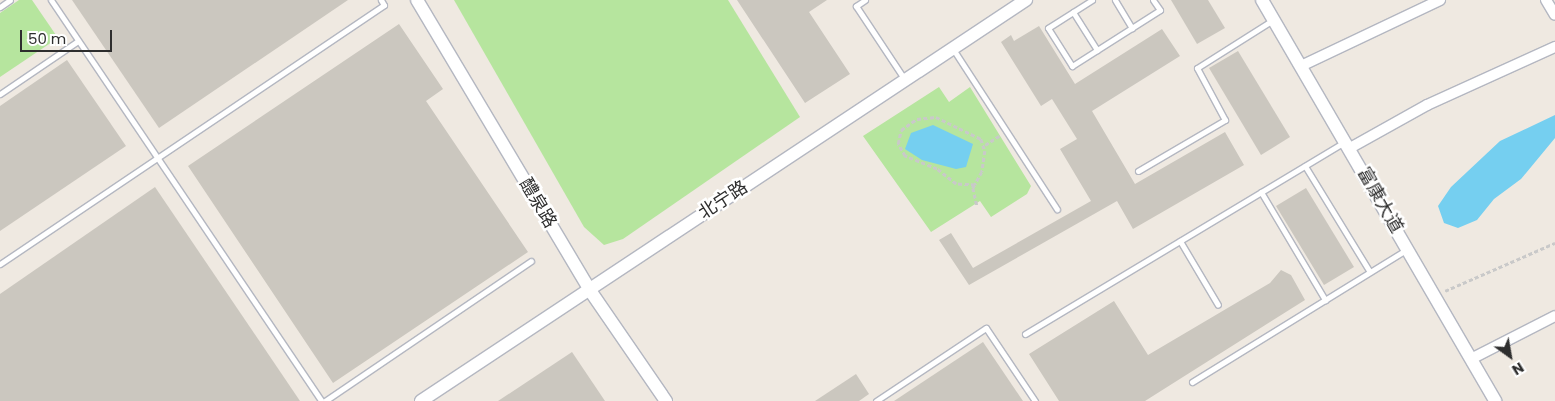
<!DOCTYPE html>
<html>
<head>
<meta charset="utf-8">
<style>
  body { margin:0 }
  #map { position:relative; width:1555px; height:401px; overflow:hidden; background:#efe9e1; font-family:Poppins,"Noto Sans SC",sans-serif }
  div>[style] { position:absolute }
  .green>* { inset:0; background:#b6e59e }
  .water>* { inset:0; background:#75cff0 }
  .building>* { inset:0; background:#cbc7bf }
  .path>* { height:2.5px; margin-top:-1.25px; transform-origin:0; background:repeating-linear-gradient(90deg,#c9c9c9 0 4px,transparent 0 6.5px) }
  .roads { filter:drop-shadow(1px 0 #b4b7c1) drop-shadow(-1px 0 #b4b7c1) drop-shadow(0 1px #b4b7c1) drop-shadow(0 -1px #b4b7c1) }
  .service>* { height:5px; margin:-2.5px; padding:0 2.5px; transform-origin:2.5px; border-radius:2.5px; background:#fff }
  .minor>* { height:10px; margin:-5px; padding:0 5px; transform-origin:5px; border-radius:5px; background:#fff }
  .tertiary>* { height:12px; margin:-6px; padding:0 6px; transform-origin:6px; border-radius:6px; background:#fff }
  span { translate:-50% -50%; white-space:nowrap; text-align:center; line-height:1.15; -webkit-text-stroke:5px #fff; paint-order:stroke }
  .street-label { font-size:18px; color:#2e2e2e }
  .north { position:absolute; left:1485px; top:331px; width:50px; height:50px; -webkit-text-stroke:4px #fff; paint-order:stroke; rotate:148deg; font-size:14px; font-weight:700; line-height:20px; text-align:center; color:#2e2e2e }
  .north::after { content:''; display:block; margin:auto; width:18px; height:22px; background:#2e2e2e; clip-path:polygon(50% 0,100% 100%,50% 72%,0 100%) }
  .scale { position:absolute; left:20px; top:30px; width:92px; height:22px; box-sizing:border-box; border:2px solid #2e2e2e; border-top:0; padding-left:6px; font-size:15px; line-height:18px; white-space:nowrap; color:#2e2e2e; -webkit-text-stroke:4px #fff; paint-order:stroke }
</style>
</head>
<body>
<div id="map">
  <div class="green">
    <i style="clip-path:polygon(19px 0,32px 0,58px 38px,0 77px,0 13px)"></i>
    <i style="clip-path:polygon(454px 0,728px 0,800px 117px,623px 239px,604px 245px,584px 227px)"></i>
    <i style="clip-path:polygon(939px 87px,949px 102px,970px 87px,1031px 186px,1027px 194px,991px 217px,980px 201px,931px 232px,863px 136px)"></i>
  </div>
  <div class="water">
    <i style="clip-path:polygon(1555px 115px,1555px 138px,1521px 179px,1494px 199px,1477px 220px,1458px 228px,1444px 223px,1438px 206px,1451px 187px,1500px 141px)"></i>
    <i style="clip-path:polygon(933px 125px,973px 144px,966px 167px,956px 169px,922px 160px,905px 149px,911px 133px)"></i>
  </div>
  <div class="building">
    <i style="clip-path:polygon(72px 0,348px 0,159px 128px)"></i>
    <i style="clip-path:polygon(737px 0,827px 0,809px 12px,850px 74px,805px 103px)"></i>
    <i style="clip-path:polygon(1171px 0,1208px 0,1225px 28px,1197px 44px)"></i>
    <i style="clip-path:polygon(399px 24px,443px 89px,426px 101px,528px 252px,333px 383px,188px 166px)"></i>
    <i style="clip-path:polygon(1039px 26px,1075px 84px,1162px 29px,1180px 56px,1092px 111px,1135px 184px,1225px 132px,1244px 165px,1133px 229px,1117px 201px,969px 285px,939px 240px,951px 233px,973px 268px,1091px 201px,1060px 149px,1077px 139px,1052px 99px,1041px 106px,1001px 42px,1011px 35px,1014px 41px)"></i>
    <i style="clip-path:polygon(1238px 51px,1290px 137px,1261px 155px,1209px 68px)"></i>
    <i style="clip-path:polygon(67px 60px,126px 146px,0 231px,0 106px)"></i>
    <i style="clip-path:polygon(155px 187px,300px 401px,0 401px,0 294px)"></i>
    <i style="clip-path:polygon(1306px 188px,1354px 267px,1324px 285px,1276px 206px)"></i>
    <i style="clip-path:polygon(1281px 270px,1291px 275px,1305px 300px,1145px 401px,1059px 401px,1029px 354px,1114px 301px,1148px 355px,1270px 283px)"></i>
    <i style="clip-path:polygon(983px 342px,1023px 401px,894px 401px)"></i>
    <i style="clip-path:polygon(572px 352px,605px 401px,498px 401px)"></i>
    <i style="clip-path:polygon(856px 374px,869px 394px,859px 401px,815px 401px)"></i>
  </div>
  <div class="path">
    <i style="left:985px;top:145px;width:17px;rotate:-33deg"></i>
    <i style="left:975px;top:185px;width:19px;rotate:-177deg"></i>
    <i style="left:956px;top:184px;width:24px;rotate:-142deg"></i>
    <i style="left:937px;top:169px;width:35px;rotate:-158deg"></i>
    <i style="left:905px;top:156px;width:14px;rotate:-120deg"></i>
    <i style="left:898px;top:144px;width:14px;rotate:-78deg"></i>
    <i style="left:901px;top:130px;width:19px;rotate:-35deg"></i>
    <i style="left:917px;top:119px;width:19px;rotate:-6deg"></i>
    <i style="left:936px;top:117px;width:50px;rotate:26.1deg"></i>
    <i style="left:981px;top:139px;width:13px;rotate:72deg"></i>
    <i style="left:985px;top:151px;width:21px;rotate:98deg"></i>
    <i style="left:982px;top:172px;width:13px;rotate:119deg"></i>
    <i style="left:976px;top:183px;width:2px;rotate:117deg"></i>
    <i style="left:975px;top:185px;width:4px;rotate:124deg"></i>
    <i style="left:973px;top:188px;width:18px;rotate:77deg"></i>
    <i style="left:1445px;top:291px;width:120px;rotate:-23.6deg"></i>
  </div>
  <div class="roads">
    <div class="service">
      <i style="left:51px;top:0;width:483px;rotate:56deg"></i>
      <i style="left:865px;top:0;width:11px;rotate:146deg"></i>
      <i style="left:856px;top:6px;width:89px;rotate:56.5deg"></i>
      <i style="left:1092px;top:0;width:52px;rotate:147.5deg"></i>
      <i style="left:1048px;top:28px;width:45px;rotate:57.7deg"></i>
      <i style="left:1072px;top:66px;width:104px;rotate:-32.5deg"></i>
      <i style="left:1160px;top:10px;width:12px;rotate:-125deg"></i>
      <i style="left:1115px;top:0;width:33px;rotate:59deg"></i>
      <i style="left:0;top:7px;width:12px;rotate:-35deg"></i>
      <i style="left:1073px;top:12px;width:45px;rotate:57.7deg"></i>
      <i style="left:953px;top:49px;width:191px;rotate:57deg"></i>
      <i style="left:0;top:94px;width:94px;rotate:-34.2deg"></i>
      <i style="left:1305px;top:166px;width:124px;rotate:58.5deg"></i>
      <i style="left:1138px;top:171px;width:101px;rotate:-30.4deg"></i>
      <i style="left:1225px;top:120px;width:59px;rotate:-118.3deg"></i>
      <i style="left:1197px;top:68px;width:90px;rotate:-32.3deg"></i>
      <i style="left:1261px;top:192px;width:126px;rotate:59.3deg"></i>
      <i style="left:1180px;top:241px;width:74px;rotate:59.3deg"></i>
      <i style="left:0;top:264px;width:463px;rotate:-34deg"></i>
      <i style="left:384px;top:5px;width:6px;rotate:-121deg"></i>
      <i style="left:1025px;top:334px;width:371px;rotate:-31deg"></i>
      <i style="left:1192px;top:382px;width:253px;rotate:-31.7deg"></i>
      <i style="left:325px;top:401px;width:249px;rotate:-34.2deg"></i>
      <i style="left:876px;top:401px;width:132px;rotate:-33.6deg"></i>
      <i style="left:986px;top:328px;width:88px;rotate:56.1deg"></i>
    </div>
    <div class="minor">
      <i style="left:1546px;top:0;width:17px;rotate:59deg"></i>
      <i style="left:1301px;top:66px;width:154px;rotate:-25.4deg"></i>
      <i style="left:1350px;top:148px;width:88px;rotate:-29.2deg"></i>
      <i style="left:1427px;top:105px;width:141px;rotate:-24.4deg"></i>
      <i style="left:1471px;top:359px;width:94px;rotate:-27.1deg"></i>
    </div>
    <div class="tertiary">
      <i style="left:417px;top:0;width:336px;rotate:59.2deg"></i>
      <i style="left:589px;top:289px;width:136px;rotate:55.5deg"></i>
      <i style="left:1262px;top:0;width:464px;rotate:59.8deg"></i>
      <i style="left:421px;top:401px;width:726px;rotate:-33.54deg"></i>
    </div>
  </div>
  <div class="street-label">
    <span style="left:723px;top:200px;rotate:-33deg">北宁路</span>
    <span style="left:1380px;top:200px;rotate:60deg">富康大道</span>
    <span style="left:538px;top:203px;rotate:59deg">醴泉路</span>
  </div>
  <div class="north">N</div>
  <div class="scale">50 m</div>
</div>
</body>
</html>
